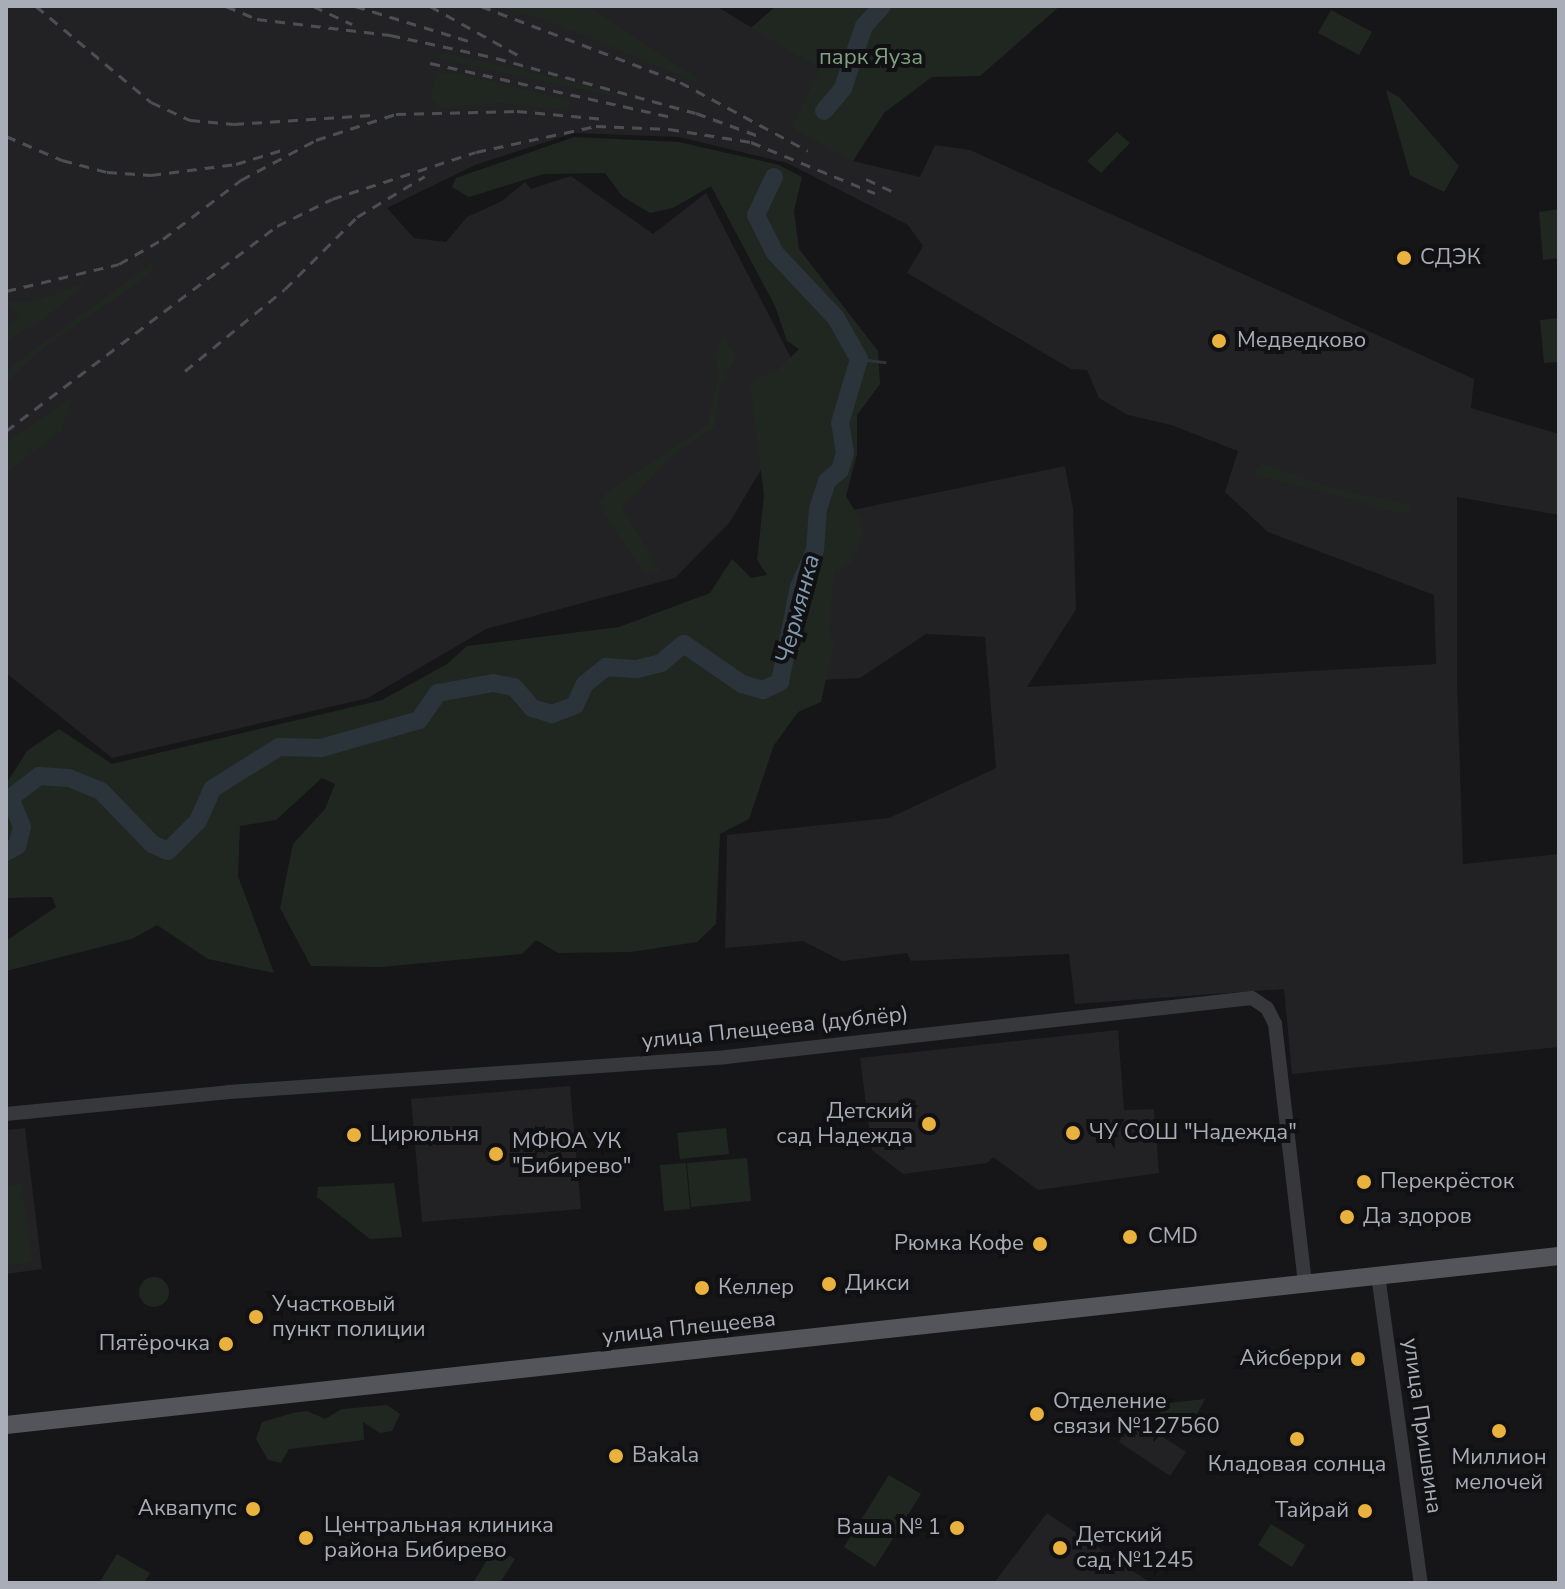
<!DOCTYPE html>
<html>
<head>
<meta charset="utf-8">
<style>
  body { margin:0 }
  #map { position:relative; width:1565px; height:1589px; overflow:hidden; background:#161618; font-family:"Nunito Sans",sans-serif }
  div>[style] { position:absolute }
  .built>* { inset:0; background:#222225 }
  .green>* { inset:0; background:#202721 }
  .round { border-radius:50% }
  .stream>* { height:3px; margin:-1.5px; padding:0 1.5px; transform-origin:1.5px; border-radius:1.5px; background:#2c343b }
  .river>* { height:18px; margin:-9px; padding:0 9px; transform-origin:9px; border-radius:9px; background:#2c343b }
  .minor>* { height:14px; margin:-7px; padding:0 7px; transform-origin:7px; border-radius:7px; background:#37383c }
  .major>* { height:18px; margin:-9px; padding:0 9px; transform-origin:9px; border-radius:9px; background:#53555b }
  .rail>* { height:3px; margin-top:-1.5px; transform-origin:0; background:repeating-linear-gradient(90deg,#4c4e53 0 10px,transparent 0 18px) }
  .dots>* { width:22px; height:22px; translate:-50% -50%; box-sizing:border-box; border:4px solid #111113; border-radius:50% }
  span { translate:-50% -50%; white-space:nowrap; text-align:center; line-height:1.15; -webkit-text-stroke:8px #111113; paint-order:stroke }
  .park-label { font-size:22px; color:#80a183 }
  .poi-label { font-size:22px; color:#a8adb7 }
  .left { translate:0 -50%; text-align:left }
  .right { translate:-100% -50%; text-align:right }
  .street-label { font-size:22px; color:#a8adb7 }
  .water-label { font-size:24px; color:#819ab0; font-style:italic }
  .frame { position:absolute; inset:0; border:8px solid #a8adb7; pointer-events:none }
</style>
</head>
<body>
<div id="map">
  <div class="built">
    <i style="clip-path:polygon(6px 6px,716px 6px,820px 69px,853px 161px,920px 177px,935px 145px,970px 150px,1474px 379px,1471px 408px,1559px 434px,1559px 515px,1457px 497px,1457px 680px,1463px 864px,1559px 854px,1559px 1047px,1292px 1074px,1284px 989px,1075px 1004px,1069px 954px,911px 961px,907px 953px,842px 961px,803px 941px,725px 948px,727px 835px,889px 818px,996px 768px,985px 637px,926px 634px,860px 678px,821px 680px,838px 513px,1065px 466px,1073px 509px,1076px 609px,1027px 687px,1436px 664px,1434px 595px,1268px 532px,1225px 492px,1238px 451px,1171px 425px,1128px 415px,1099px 398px,1087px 370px,1071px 369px,907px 273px,923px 246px,908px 225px,787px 163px,679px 137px,574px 133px,475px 165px,387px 208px,414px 238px,446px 242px,467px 217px,502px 201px,525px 182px,531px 189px,571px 176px,653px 234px,706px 193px,792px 360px,769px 456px,730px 522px,675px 578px,486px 629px,368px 698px,112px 758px,6px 673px)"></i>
    <i style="clip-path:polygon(1118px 1030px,1124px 1110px,1154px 1109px,1159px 1173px,1038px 1190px,993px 1157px,987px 1163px,903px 1174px,872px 1150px,860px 1058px)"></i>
    <i style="clip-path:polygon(570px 1086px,581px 1209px,422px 1222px,411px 1099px)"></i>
    <i style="clip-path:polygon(25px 1128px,42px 1269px,6px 1274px,6px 1130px)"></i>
    <i style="clip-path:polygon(1132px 1417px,1186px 1452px,1170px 1476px,1119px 1442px)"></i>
    <i style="clip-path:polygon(1047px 1513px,1151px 1583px,994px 1583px)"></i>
  </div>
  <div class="green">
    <i style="clip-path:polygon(496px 6px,586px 6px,697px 78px,695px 82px,542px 18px)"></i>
    <i style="clip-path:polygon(776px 6px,1060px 6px,980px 76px,932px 77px,884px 113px,853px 161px,792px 128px,820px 69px,751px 28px)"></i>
    <i style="clip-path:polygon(1331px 10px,1372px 32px,1359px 55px,1318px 33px)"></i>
    <i style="clip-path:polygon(444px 53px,578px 83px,642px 102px,436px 58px)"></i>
    <i style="clip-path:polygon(438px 72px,459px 74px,571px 101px,565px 109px,497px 103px,439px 108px,430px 97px)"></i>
    <i style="clip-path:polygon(1386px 90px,1399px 97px,1459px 166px,1444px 192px,1410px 175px)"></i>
    <i style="clip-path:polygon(1117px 132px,1130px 143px,1101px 173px,1087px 161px)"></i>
    <i style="clip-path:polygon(574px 137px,679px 142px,779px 165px,802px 177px,794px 211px,799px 249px,878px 351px,880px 384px,857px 415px,857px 454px,846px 496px,864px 526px,854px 561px,834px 571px,829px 631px,834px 642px,821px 702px,798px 712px,774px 745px,749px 819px,720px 834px,716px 924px,697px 942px,631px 952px,558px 953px,536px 940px,522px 954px,381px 967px,311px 966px,280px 908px,293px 844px,325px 809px,335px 784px,322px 778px,276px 820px,240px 826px,238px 876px,274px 973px,208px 959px,157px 925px,132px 939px,6px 971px,6px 941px,56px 907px,52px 897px,6px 898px,6px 784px,27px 751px,59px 729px,112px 764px,382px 700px,447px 664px,467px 646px,619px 627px,710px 593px,732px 559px,751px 578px,767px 575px,757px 560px,764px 496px,750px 381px,777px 371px,799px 349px,787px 341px,775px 306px,711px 186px,673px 208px,650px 213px,622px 196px,605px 173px,543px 174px,469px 197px,452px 187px,456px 178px)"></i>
    <i style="clip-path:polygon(1559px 209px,1559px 258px,1543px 260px,1539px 212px)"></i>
    <i style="clip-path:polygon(158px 258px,148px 276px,43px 348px,6px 383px,6px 371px)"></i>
    <i style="clip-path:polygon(89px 281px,46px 317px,6px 341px,6px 330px,22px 315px,6px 303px,30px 303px)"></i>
    <i style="clip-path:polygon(1559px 318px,1559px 362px,1544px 363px,1540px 320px)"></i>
    <i style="clip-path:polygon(724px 336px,736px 359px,720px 385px,714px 428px,680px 449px,621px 507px,660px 571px,645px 574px,598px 505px,607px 492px,708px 424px,718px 377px,716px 350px)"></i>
    <i style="clip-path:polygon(73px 397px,61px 431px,6px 473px,6px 442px)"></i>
    <i style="clip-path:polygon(1262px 463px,1332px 488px,1411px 505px,1409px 512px,1398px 512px,1253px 474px)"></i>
    <i style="clip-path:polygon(726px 1128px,729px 1154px,680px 1159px,677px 1133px)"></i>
    <i style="clip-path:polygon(747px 1158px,751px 1201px,691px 1207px,687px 1163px)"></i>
    <i style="clip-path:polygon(686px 1163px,690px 1209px,664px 1211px,660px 1165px)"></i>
    <i style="clip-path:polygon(394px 1183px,402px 1237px,370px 1239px,317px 1197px,318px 1187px)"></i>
    <i style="clip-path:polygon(22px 1184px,32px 1262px,6px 1266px,6px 1186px)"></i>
    <i class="round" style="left:139px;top:1277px;width:30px;height:30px"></i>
    <i style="clip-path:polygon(1205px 1399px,1191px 1425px,1160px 1414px,1159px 1404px)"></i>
    <i style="clip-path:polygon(387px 1405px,400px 1414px,392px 1431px,380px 1433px,363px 1422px,364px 1440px,289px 1449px,281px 1463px,268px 1460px,256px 1439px,262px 1422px,293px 1413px,307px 1411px,325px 1419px,342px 1409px)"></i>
    <i style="clip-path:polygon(889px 1475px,921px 1494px,875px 1567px,844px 1547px)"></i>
    <i style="clip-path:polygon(1271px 1524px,1305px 1545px,1292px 1567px,1258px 1545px)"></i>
    <i style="clip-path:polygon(495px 1547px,515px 1559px,500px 1583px,473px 1583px)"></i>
    <i style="clip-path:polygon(117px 1554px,150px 1573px,144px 1583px,99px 1583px)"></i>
  </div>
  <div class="stream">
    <i style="left:859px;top:359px;width:26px;rotate:7deg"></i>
  </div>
  <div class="river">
    <i style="left:824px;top:111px;width:30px;rotate:-50deg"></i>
    <i style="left:843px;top:88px;width:65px;rotate:-71.3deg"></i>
    <i style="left:864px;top:26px;width:27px;rotate:-48deg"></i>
    <i style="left:6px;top:852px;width:13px;rotate:-29deg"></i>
    <i style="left:17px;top:846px;width:20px;rotate:-75deg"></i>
    <i style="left:22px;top:827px;width:31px;rotate:-112deg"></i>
    <i style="left:10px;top:798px;width:36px;rotate:-37deg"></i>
    <i style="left:39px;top:776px;width:30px;rotate:4deg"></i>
    <i style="left:69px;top:778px;width:35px;rotate:22deg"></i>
    <i style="left:101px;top:791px;width:74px;rotate:46.1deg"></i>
    <i style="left:152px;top:844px;width:17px;rotate:24deg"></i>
    <i style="left:168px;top:851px;width:42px;rotate:-45deg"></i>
    <i style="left:198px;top:821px;width:35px;rotate:-66deg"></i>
    <i style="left:212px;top:789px;width:79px;rotate:-32.1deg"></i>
    <i style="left:279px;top:747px;width:42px;rotate:1.4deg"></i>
    <i style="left:321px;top:748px;width:102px;rotate:-15.9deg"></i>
    <i style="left:419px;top:720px;width:33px;rotate:-55deg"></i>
    <i style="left:438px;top:693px;width:56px;rotate:-10.3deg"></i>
    <i style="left:493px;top:683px;width:21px;rotate:11deg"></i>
    <i style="left:514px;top:687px;width:28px;rotate:49deg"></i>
    <i style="left:532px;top:708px;width:21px;rotate:17deg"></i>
    <i style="left:552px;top:714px;width:25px;rotate:-21deg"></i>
    <i style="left:575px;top:705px;width:23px;rotate:-65deg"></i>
    <i style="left:585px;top:684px;width:27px;rotate:-39deg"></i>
    <i style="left:606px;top:667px;width:31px;rotate:4deg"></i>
    <i style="left:637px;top:669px;width:25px;rotate:-14deg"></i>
    <i style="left:661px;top:663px;width:30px;rotate:-40deg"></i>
    <i style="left:684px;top:644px;width:70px;rotate:34.6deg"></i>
    <i style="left:742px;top:684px;width:22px;rotate:16deg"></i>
    <i style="left:763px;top:690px;width:19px;rotate:-25deg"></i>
    <i style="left:780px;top:682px;width:97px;rotate:-78.7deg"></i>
    <i style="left:799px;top:587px;width:40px;rotate:-66.6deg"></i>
    <i style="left:815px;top:550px;width:41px;rotate:-85.8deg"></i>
    <i style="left:818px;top:509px;width:29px;rotate:-72deg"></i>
    <i style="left:827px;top:481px;width:17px;rotate:-40deg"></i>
    <i style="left:840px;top:470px;width:18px;rotate:-74deg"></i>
    <i style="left:845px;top:453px;width:30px;rotate:-99deg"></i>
    <i style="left:840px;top:423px;width:67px;rotate:-73.5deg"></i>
    <i style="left:859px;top:359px;width:47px;rotate:-119.3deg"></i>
    <i style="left:836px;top:318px;width:89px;rotate:-133.2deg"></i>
    <i style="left:775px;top:253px;width:42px;rotate:-116.6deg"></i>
    <i style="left:756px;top:215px;width:42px;rotate:-64.7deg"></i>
  </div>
  <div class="minor">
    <i style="left:6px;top:1114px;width:224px;rotate:-5.6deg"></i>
    <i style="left:229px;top:1092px;width:498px;rotate:-4deg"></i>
    <i style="left:726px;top:1057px;width:529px;rotate:-6.4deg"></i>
    <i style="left:1252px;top:998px;width:18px;rotate:34deg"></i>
    <i style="left:1267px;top:1008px;width:18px;rotate:63deg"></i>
    <i style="left:1275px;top:1024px;width:261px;rotate:83.4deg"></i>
    <i style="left:1378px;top:1275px;width:311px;rotate:82.1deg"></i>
  </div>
  <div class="major">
    <i style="left:6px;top:1425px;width:1562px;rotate:-6.21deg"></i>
  </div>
  <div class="rail">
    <i style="left:36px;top:6px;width:150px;rotate:39.9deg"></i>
    <i style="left:151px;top:102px;width:43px;rotate:24.8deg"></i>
    <i style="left:190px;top:120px;width:44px;rotate:5.2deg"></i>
    <i style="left:234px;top:124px;width:138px;rotate:-3.7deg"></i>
    <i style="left:226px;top:6px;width:34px;rotate:23deg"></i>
    <i style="left:257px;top:19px;width:134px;rotate:6.9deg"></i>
    <i style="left:390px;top:35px;width:108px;rotate:12.2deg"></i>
    <i style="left:496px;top:58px;width:207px;rotate:15.4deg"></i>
    <i style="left:696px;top:113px;width:67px;rotate:20.1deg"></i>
    <i style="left:313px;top:6px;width:43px;rotate:24.8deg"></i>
    <i style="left:355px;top:6px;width:119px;rotate:17.1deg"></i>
    <i style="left:430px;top:6px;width:101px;rotate:29.1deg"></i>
    <i style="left:481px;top:6px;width:213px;rotate:20.9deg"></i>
    <i style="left:680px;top:82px;width:145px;rotate:28.3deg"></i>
    <i style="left:430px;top:63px;width:244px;rotate:12.6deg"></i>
    <i style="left:6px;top:136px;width:61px;rotate:23.2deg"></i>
    <i style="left:62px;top:160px;width:47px;rotate:14.9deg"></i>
    <i style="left:107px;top:172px;width:44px;rotate:3.9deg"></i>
    <i style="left:151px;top:175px;width:86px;rotate:-7.4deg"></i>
    <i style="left:236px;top:164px;width:48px;rotate:-16.9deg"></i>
    <i style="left:866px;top:179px;width:35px;rotate:25deg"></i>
    <i style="left:6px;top:291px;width:116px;rotate:-13.4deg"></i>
    <i style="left:119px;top:264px;width:51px;rotate:-29.6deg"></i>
    <i style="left:163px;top:239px;width:98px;rotate:-37.1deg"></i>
    <i style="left:241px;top:180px;width:85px;rotate:-28.1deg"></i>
    <i style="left:316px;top:140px;width:84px;rotate:-18deg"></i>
    <i style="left:396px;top:114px;width:121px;rotate:-1.4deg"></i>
    <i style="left:517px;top:111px;width:88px;rotate:5.2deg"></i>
    <i style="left:185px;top:371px;width:129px;rotate:-39.4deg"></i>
    <i style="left:285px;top:289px;width:102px;rotate:-45deg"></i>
    <i style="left:357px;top:217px;width:79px;rotate:-31.1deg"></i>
    <i style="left:6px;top:431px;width:340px;rotate:-37.1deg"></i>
    <i style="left:277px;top:226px;width:61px;rotate:-26.1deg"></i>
    <i style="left:332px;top:199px;width:151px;rotate:-18.1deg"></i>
    <i style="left:476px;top:152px;width:123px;rotate:-12.2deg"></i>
    <i style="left:596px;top:126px;width:73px;rotate:2.4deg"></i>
    <i style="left:669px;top:129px;width:83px;rotate:9deg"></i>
    <i style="left:751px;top:142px;width:134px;rotate:22.4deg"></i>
  </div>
  <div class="dots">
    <i style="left:1404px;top:258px;background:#e9b13d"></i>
    <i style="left:1219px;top:341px;background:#e9b13d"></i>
    <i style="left:929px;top:1124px;background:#e9b13d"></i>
    <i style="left:1073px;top:1133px;background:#e9b13d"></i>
    <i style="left:354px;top:1135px;background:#e9b13d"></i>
    <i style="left:496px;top:1154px;background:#e9b13d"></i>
    <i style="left:1364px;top:1182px;background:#e9b13d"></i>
    <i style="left:1347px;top:1217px;background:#e9b13d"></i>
    <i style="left:1130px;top:1237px;background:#e9b13d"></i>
    <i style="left:1040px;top:1244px;background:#e9b13d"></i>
    <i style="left:829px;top:1284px;background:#e9b13d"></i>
    <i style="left:702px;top:1288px;background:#e9b13d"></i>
    <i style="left:256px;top:1317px;background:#e9b13d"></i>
    <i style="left:226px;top:1344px;background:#e9b13d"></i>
    <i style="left:1358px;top:1359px;background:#e9b13d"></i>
    <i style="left:1037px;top:1414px;background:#e9b13d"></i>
    <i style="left:1499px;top:1431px;background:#e9b13d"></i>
    <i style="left:1297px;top:1439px;background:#e9b13d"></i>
    <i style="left:616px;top:1456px;background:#e9b13d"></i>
    <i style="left:253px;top:1509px;background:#e9b13d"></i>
    <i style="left:1365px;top:1511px;background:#e9b13d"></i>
    <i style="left:957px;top:1528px;background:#e9b13d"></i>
    <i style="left:306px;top:1538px;background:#e9b13d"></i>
    <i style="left:1060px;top:1548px;background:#e9b13d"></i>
  </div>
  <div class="park-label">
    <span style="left:871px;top:58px">парк Яуза</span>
  </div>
  <div class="poi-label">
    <span class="left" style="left:1420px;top:258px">СДЭК</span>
    <span class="left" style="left:1237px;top:341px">Медведково</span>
    <span class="right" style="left:913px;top:1124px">Детский<br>сад Надежда</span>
    <span class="left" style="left:1089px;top:1133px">ЧУ СОШ "Надежда"</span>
    <span class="left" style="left:370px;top:1135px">Цирюльня</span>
    <span class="left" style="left:512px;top:1154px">МФЮА УК<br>"Бибирево"</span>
    <span class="left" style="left:1380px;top:1182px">Перекрёсток</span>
    <span class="left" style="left:1363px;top:1217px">Да здоров</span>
    <span class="left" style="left:1148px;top:1237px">CMD</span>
    <span class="right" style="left:1024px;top:1244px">Рюмка Кофе</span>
    <span class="left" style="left:845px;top:1284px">Дикси</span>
    <span class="left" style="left:718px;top:1288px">Келлер</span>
    <span class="left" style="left:272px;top:1317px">Участковый<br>пункт полиции</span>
    <span class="right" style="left:210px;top:1344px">Пятёрочка</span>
    <span class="right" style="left:1342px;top:1359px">Айсберри</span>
    <span class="left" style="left:1053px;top:1414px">Отделение<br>связи №127560</span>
    <span class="left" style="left:632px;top:1456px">Bakala</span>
    <span style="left:1499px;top:1470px">Миллион<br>мелочей</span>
    <span style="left:1297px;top:1465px">Кладовая солнца</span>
    <span class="right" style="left:237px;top:1509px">Аквапупс</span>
    <span class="right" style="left:1349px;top:1511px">Тайрай</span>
    <span class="left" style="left:324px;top:1538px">Центральная клиника<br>района Бибирево</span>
    <span class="right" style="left:941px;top:1528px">Ваша № 1</span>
    <span class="left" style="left:1076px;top:1548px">Детский<br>сад №1245</span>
  </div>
  <div class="street-label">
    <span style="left:775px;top:1028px;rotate:-6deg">улица Плещеева (дублёр)</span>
    <span style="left:689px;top:1328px;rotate:-6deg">улица Плещеева</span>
    <span style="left:1422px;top:1426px;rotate:82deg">улица Пришвина</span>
  </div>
  <div class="water-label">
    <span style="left:798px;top:609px;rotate:-75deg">Чермянка</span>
  </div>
  <div class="frame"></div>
</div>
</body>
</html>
